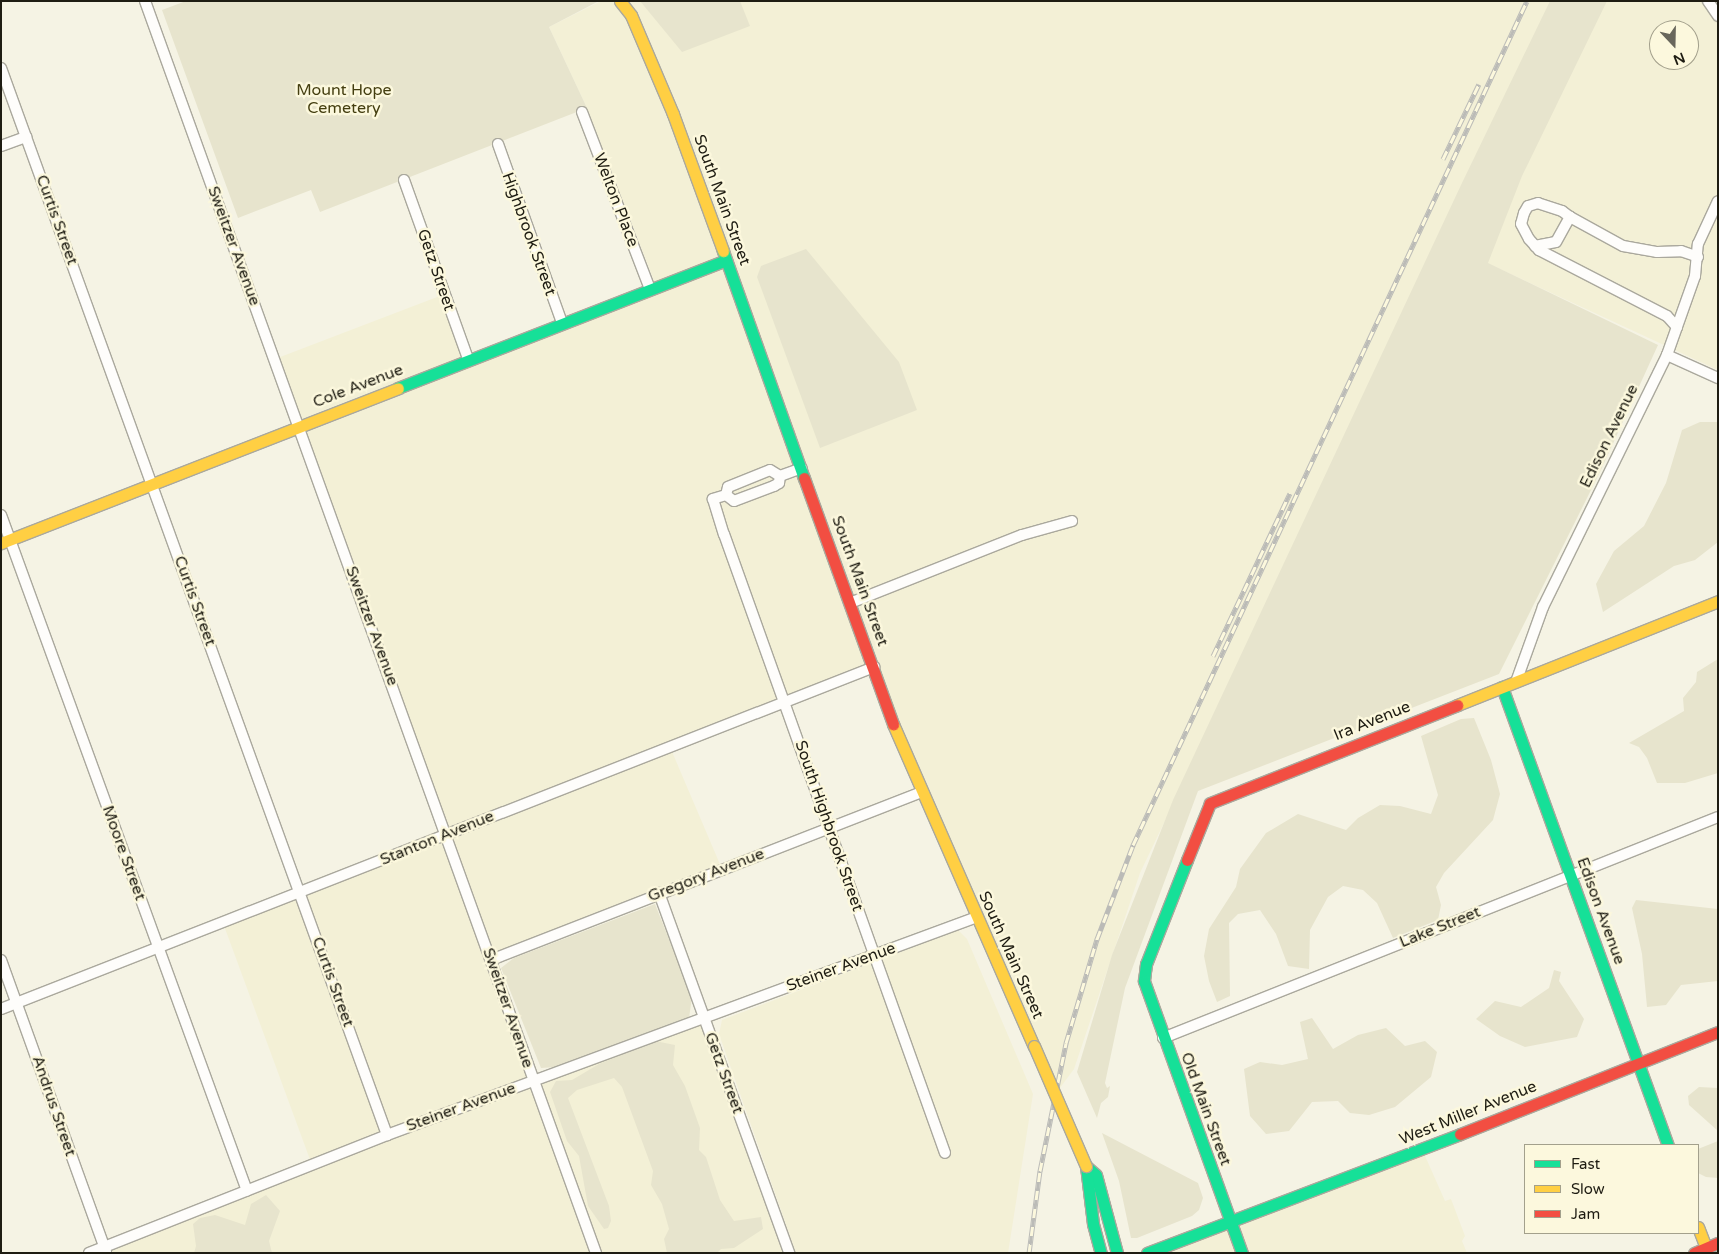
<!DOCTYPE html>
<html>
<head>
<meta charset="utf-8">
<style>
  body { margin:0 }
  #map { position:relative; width:1719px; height:1254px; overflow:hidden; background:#f5f3e4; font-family:"Varela Round",sans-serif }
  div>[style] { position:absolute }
  .built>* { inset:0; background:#f3f0d6 }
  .green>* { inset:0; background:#e7e4cd }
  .roads { filter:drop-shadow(1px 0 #aaa89d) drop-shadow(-1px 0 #aaa89d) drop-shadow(0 1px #aaa89d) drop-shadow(0 -1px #aaa89d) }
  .street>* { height:10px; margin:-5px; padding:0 5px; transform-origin:5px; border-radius:5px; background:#fefdfb }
  .fast>* { height:11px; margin:-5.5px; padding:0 5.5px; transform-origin:5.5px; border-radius:5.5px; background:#16e098 }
  .slow>* { height:11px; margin:-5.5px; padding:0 5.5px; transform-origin:5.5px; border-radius:5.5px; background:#ffcf43 }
  .jam>* { height:11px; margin:-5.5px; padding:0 5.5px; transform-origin:5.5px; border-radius:5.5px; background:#f24e42 }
  .rail>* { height:5px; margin-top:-2.5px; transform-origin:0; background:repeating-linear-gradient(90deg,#fcf8dd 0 9px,#bbbbb7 0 18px); box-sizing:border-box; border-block:1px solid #bbbbb7 }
  .bridges { filter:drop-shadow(1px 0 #aaa89d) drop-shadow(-1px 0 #aaa89d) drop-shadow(0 1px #aaa89d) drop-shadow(0 -1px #aaa89d) }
  .slow-bridge>* { height:11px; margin:-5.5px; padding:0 5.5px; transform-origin:5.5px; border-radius:5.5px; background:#ffcf43 }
  span { translate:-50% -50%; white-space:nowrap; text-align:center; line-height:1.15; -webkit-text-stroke:5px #fcf8dd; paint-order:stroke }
  .park-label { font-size:16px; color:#443e10 }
  .street-label { font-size:16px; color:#1e1c12 }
  .frame { position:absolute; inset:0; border:2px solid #1e1c12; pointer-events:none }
  .legend { position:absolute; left:1524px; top:1144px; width:175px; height:90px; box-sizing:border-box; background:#fcf8dd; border:1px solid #a3a08c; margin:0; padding:6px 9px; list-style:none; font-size:15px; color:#1e1c12 }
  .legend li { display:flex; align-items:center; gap:10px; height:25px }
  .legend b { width:25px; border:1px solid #a3a08c }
  .north { position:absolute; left:1649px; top:20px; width:50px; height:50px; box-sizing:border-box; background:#fcf8dd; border:1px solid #a3a08c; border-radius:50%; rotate:159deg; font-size:14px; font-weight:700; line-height:20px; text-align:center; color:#1e1c12 }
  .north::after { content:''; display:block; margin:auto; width:18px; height:22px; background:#69675c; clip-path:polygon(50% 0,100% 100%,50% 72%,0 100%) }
</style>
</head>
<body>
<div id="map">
  <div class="built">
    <i style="clip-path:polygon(evenodd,601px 1px,1718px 1px,1718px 370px,1487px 263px,1184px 781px,1140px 873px,1074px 1069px,1054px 1096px,873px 668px,670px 747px,722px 869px,491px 960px,534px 1080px,704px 1018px,789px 1253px,106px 1253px,104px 1247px,312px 1165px,223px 923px,447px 834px,275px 359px,445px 294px,468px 360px,656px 286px,587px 108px,549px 27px,601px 1px,1659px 30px,1689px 30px,1689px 60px,1659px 60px,1659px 30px)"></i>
    <i style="clip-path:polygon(958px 930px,967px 939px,1033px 1094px,1008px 1253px,796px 1253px,719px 1034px,722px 1020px)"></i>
    <i style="clip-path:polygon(1422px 1149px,1445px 1201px,1451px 1199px,1465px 1236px,1462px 1241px,1467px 1253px,1241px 1253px,1230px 1224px)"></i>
    <i style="clip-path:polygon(1228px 1228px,1237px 1253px,1155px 1253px)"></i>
  </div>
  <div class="green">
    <i style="clip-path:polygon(186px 1px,599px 1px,549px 27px,587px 108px,320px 212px,311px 190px,238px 218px,162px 10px)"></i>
    <i style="clip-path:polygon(640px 1px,740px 1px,750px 26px,682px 52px)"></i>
    <i style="clip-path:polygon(1550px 1px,1607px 1px,1522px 176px,1488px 263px,1658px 345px,1600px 472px,1499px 674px,1198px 791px,1125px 988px,1105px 1083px,1107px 1088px,1110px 1086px,1108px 1097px,1101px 1103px,1097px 1118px,1077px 1072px,1112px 955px,1173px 800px,1461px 185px)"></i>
    <i style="clip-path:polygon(806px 249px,899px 362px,917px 410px,820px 448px,757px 277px,761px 266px)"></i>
    <i style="clip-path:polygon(1700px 422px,1718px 422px,1718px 542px,1695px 560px,1674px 566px,1603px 612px,1596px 584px,1614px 551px,1644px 526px,1666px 483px,1682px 430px)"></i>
    <i style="clip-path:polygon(1718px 659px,1718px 773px,1685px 783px,1657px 783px,1647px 758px,1639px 747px,1629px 743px,1684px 711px,1683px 698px,1696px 682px,1697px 672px)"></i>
    <i style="clip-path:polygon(1474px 718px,1491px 760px,1500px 794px,1493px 820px,1444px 873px,1436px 887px,1441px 905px,1438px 920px,1393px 938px,1377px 903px,1363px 890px,1343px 886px,1328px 897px,1310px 930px,1309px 969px,1288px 966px,1276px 934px,1260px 910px,1238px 914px,1229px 923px,1230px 996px,1217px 1002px,1209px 981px,1204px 956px,1209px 929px,1236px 887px,1240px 869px,1266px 833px,1298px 814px,1346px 830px,1358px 818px,1380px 805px,1400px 806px,1431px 814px,1438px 795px,1421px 736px,1461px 719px)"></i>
    <i style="clip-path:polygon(1636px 900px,1718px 909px,1718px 981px,1681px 985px,1666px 1005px,1647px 1007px,1642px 954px,1632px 908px)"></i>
    <i style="clip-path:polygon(655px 904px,692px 997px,689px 1018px,555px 1067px,541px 1068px,501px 968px,514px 958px)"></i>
    <i style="clip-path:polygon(1554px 970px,1561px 972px,1559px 981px,1584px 1019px,1577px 1037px,1525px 1047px,1500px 1036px,1476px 1019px,1495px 1001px,1521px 1007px,1549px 988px)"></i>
    <i style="clip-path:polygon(1312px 1018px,1333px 1049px,1358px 1035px,1386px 1028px,1405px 1046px,1425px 1041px,1437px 1052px,1431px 1077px,1395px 1107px,1369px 1115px,1350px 1113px,1338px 1101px,1312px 1102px,1289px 1131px,1266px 1134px,1250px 1116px,1244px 1069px,1260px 1062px,1282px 1065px,1308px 1059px,1300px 1022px)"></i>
    <i style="clip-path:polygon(655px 1041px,675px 1045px,673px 1065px,685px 1086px,700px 1128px,699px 1150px,706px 1157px,720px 1200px,734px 1221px,761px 1217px,763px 1229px,734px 1248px,721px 1249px,717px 1253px,667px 1253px,664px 1239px,669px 1229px,662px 1204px,651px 1185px,653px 1171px,622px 1087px,614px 1078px,577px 1090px,568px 1098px,609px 1206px,611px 1221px,608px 1228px,604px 1229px,588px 1206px,579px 1156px,567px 1141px,550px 1092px,556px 1081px,572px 1080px,599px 1064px)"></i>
    <i style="clip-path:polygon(1699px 1087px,1718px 1088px,1718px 1131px,1689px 1105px,1688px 1096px)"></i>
    <i style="clip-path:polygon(1102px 1133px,1198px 1183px,1203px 1198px,1199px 1210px,1192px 1216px,1137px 1238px,1131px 1238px,1119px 1181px)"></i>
    <i style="clip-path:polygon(1718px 1141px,1718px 1178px,1706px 1177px,1698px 1173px,1698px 1149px)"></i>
    <i style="clip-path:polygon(266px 1195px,280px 1211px,269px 1241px,272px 1253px,194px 1253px,196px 1246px,193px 1224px,200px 1218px,215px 1215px,245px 1225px,251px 1204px)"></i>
  </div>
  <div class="roads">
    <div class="street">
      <i style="left:145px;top:1px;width:1331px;rotate:70.19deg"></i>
      <i style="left:1708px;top:1px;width:18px;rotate:56deg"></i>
      <i style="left:1px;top:68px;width:1135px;rotate:70.11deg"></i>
      <i style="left:582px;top:112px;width:190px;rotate:69deg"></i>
      <i style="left:498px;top:144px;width:190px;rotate:70.3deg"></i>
      <i style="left:1px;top:146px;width:27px;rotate:-20deg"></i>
      <i style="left:404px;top:180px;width:190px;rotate:70.3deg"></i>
      <i style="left:1570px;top:217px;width:60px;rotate:28.7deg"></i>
      <i style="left:1623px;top:246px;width:35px;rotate:10deg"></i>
      <i style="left:1657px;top:252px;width:24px;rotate:-2deg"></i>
      <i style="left:1681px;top:251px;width:18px;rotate:19deg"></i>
      <i style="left:1535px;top:246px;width:21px;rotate:-11deg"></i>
      <i style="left:1556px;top:242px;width:29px;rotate:-61deg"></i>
      <i style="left:1570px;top:217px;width:10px;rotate:-143deg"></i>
      <i style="left:1562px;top:211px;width:25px;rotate:-162deg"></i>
      <i style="left:1538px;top:203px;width:10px;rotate:163deg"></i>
      <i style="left:1528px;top:206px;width:8px;rotate:120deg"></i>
      <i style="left:1524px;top:213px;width:11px;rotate:105deg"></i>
      <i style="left:1521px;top:224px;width:17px;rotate:62deg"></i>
      <i style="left:1529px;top:239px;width:15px;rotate:48deg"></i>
      <i style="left:1539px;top:250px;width:144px;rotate:27.3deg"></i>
      <i style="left:1667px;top:316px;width:15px;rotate:48deg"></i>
      <i style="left:1667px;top:355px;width:56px;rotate:24.3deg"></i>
      <i style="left:780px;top:476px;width:23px;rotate:-20deg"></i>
      <i style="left:726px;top:495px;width:14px;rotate:163deg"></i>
      <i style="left:713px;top:499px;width:37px;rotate:73deg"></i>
      <i style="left:724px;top:534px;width:657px;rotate:70.35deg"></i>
      <i style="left:726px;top:495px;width:8px;rotate:-76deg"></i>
      <i style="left:728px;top:487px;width:45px;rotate:-22deg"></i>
      <i style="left:770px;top:470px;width:12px;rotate:31deg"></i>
      <i style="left:726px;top:495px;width:10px;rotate:37deg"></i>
      <i style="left:734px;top:501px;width:43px;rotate:-20.6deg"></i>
      <i style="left:774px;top:486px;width:6px;rotate:-31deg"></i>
      <i style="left:779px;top:483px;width:7px;rotate:-82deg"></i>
      <i style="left:1px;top:515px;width:719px;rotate:70deg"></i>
      <i style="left:850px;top:603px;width:185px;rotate:-21.6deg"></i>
      <i style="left:1022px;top:535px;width:52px;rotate:-15.6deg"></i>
      <i style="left:1516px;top:682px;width:80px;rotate:-70.2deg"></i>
      <i style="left:1543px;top:607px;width:281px;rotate:-63.8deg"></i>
      <i style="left:1667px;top:355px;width:84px;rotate:-70.5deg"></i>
      <i style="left:1695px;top:276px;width:32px;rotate:-85deg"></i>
      <i style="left:1698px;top:244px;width:47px;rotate:-65.1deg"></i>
      <i style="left:659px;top:893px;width:383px;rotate:70.1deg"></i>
      <i style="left:1px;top:960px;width:310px;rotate:70.2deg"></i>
      <i style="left:491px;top:960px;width:462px;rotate:-21.3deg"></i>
      <i style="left:1px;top:1009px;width:938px;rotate:-21.39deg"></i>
      <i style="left:1163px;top:1038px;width:597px;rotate:-21.71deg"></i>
      <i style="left:89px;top:1253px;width:321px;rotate:-21.6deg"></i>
      <i style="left:387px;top:1135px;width:629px;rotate:-20.28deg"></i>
    </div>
    <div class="fast">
      <i style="left:723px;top:251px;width:241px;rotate:70.4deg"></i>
      <i style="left:398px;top:388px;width:352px;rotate:-21.3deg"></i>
      <i style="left:1502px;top:687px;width:487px;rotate:70.1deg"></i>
      <i style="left:1187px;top:860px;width:112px;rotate:111.5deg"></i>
      <i style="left:1146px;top:964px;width:17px;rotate:97deg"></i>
      <i style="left:1144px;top:981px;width:289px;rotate:70.2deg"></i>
      <i style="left:1086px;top:1166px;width:13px;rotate:42deg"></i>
      <i style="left:1096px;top:1175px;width:81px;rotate:74.9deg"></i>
      <i style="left:1086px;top:1166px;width:58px;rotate:83.1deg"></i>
      <i style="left:1093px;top:1224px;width:30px;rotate:75deg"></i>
      <i style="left:1147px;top:1253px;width:335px;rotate:-20.8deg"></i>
    </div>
    <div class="slow">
      <i style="left:620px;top:1px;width:18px;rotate:52deg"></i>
      <i style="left:631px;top:15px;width:108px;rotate:67deg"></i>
      <i style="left:673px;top:114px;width:146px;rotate:69.9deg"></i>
      <i style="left:1px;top:543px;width:426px;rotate:-21.3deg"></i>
      <i style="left:1457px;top:705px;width:281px;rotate:-21.7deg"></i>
      <i style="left:893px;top:724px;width:352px;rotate:66.4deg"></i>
      <i style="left:1698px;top:1227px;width:22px;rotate:69deg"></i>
    </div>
    <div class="jam">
      <i style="left:804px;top:478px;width:262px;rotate:70.1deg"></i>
      <i style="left:1187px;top:860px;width:61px;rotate:-68deg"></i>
      <i style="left:1210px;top:803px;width:266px;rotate:-21.6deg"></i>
      <i style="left:1460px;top:1134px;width:277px;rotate:-21.6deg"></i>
      <i style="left:1694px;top:1253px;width:26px;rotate:-23deg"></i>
    </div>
  </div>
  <div class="rail">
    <i style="left:1443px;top:159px;width:83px;rotate:-64.4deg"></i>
    <i style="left:1213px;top:656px;width:180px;rotate:-64.7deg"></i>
    <i style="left:1029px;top:1253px;width:83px;rotate:-82.4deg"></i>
    <i style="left:1040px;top:1171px;width:131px;rotate:-78.5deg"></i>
    <i style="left:1066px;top:1043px;width:109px;rotate:-73.4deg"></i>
    <i style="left:1097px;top:939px;width:101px;rotate:-69deg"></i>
    <i style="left:1133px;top:845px;width:931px;rotate:-64.98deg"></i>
  </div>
  <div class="bridges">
    <div class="slow-bridge">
      <i style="left:1034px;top:1046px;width:131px;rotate:66.6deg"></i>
    </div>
  </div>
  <div class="park-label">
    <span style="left:344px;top:99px">Mount Hope<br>Cemetery</span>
  </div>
  <div class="street-label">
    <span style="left:616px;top:200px;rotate:69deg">Welton Place</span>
    <span style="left:722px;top:200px;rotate:70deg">South Main Street</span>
    <span style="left:57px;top:220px;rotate:70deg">Curtis Street</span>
    <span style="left:529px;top:234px;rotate:70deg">Highbrook Street</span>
    <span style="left:234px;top:246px;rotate:70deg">Sweitzer Avenue</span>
    <span style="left:436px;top:270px;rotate:71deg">Getz Street</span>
    <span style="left:358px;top:386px;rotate:-21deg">Cole Avenue</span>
    <span style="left:1609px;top:436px;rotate:-64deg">Edison Avenue</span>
    <span style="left:860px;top:581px;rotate:70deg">South Main Street</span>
    <span style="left:195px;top:601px;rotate:70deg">Curtis Street</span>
    <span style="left:372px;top:626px;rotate:70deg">Sweitzer Avenue</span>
    <span style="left:1372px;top:721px;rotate:-22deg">Ira Avenue</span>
    <span style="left:829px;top:826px;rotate:71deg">South Highbrook Street</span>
    <span style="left:437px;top:838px;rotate:-22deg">Stanton Avenue</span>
    <span style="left:124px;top:853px;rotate:70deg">Moore Street</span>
    <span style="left:706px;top:875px;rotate:-21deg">Gregory Avenue</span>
    <span style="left:1601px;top:911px;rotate:70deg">Edison Avenue</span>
    <span style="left:1440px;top:927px;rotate:-22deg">Lake Street</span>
    <span style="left:1011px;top:955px;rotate:66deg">South Main Street</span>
    <span style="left:841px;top:967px;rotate:-20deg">Steiner Avenue</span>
    <span style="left:333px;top:982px;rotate:70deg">Curtis Street</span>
    <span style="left:508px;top:1008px;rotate:71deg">Sweitzer Avenue</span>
    <span style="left:724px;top:1073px;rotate:70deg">Getz Street</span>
    <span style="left:54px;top:1106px;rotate:71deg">Andrus Street</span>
    <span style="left:461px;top:1107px;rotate:-20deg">Steiner Avenue</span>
    <span style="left:1206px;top:1109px;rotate:70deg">Old Main Street</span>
    <span style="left:1468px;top:1113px;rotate:-22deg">West Miller Avenue</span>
  </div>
  <div class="frame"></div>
  <ul class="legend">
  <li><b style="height:6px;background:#16e098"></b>Fast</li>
  <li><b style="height:6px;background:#ffcf43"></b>Slow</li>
  <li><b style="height:6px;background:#f24e42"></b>Jam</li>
  </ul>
  <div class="north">N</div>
</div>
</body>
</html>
